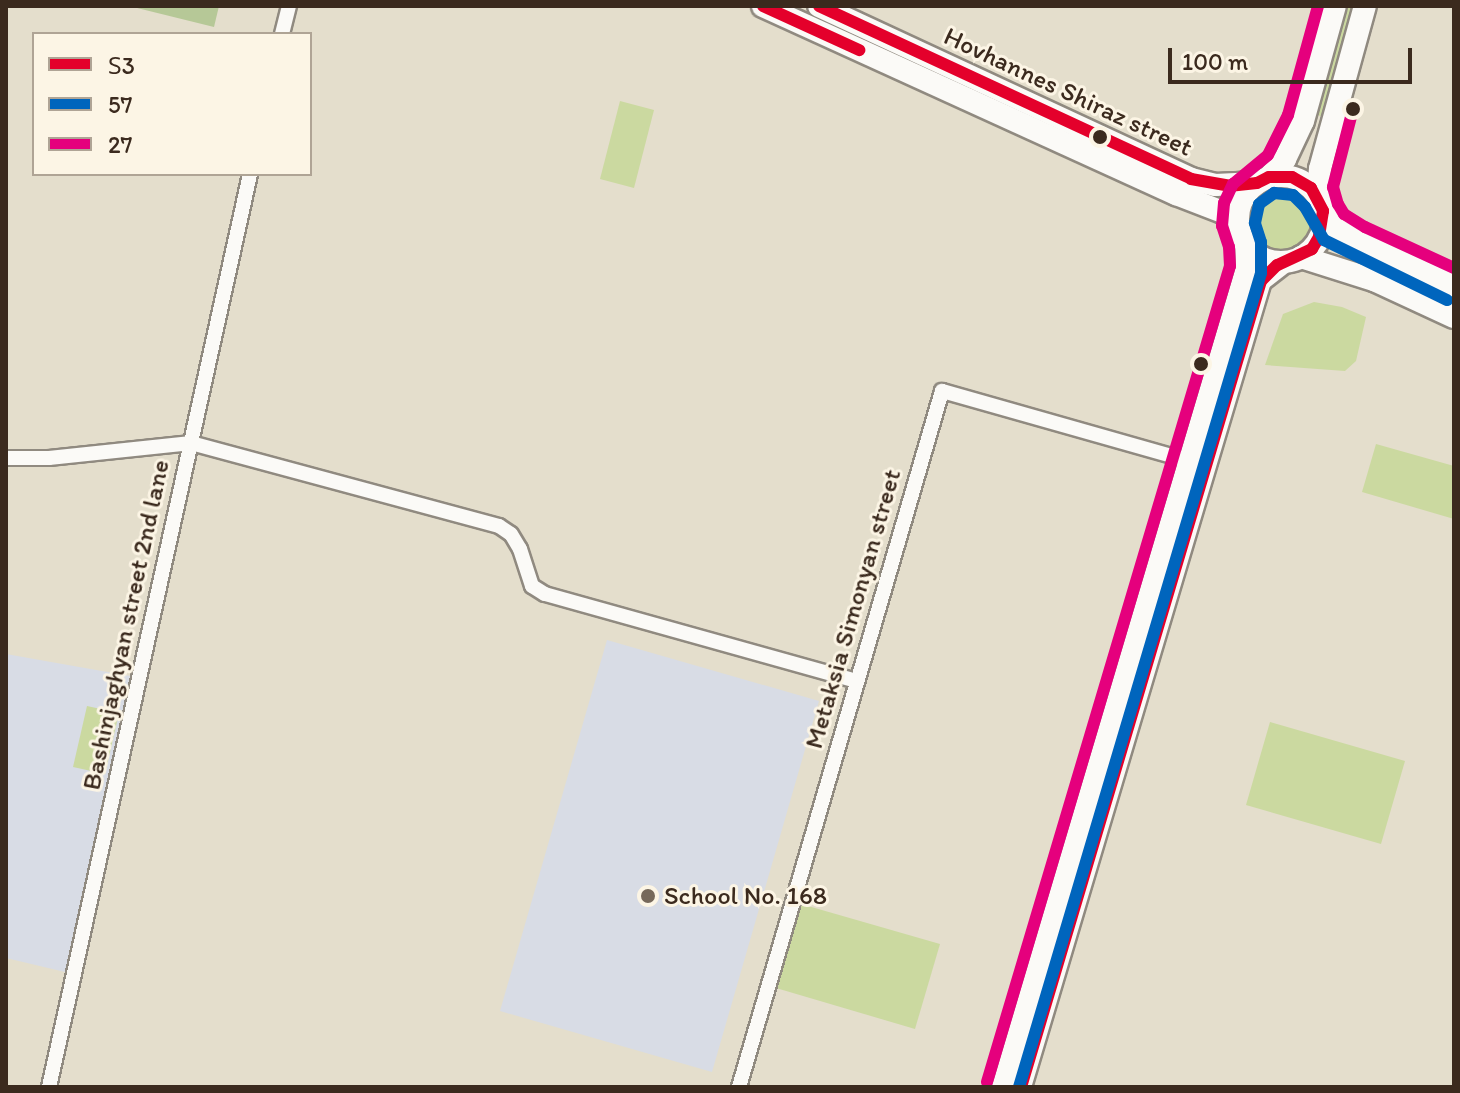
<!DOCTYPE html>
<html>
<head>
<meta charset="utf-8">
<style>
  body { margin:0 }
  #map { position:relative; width:1460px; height:1093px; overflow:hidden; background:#e4decc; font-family:Itim,"Noto Sans Armenian",sans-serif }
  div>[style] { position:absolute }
  .built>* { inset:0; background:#d8dce5 }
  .green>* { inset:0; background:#cbd9a0 }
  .round { border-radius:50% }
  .forest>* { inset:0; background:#b6c897 }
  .roads { filter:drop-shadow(2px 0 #908a80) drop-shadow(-2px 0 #908a80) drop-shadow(0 2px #908a80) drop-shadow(0 -2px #908a80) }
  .minor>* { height:14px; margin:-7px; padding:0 7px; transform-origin:7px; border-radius:7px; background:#fbfaf7 }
  .secondary>* { height:20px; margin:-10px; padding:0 10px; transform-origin:10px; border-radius:10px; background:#fbfaf7 }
  .primary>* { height:22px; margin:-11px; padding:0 11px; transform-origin:11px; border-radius:11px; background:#fbfaf7 }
  .trunk>* { height:22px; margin:-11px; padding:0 11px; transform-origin:11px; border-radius:11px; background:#fbfaf7 }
  .trunk>.ring { margin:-11px; padding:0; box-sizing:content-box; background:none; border:22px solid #fbfaf7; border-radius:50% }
  .bus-1>* { height:12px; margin:-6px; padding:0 6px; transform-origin:6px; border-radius:6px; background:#e4002b }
  .bus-2>* { height:12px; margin:-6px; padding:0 6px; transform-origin:6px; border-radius:6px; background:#0065bd }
  .bus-3>* { height:12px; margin:-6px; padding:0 6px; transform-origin:6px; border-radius:6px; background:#e5007d }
  .dots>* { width:22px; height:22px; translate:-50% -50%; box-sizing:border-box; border:4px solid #fcf5e5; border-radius:50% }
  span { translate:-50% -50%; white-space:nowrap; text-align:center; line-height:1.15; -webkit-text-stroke:6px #fcf5e5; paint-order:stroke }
  .street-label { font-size:26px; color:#3b2a1e }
  .poi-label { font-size:26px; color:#3b2a1e }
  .left { translate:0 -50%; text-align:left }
  .frame { position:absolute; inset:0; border:8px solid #3b2a1e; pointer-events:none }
  .legend { position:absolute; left:32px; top:32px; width:280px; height:144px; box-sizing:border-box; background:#fcf5e5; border:2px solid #afa495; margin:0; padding:10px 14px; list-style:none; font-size:24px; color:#3b2a1e }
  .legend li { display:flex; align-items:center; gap:16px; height:40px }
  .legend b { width:40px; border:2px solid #afa495 }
  .scale { position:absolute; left:1168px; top:48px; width:244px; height:36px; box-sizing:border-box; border:4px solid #3b2a1e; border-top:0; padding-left:10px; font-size:24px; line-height:28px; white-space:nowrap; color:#3b2a1e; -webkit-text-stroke:6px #fcf5e5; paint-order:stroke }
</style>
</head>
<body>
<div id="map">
  <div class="built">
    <i style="clip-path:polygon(607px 640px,819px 701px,712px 1072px,500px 1011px)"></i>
    <i style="clip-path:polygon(6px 654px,130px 676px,65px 972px,6px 958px)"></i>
  </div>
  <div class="green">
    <i style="clip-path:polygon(1347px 6px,1357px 6px,1328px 118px,1317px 115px)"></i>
    <i style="clip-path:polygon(620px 101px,654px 110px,634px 188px,600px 179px)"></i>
    <i class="round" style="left:1248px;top:187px;width:64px;height:64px"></i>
    <i style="clip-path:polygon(1314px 302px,1342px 307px,1366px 317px,1356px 361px,1345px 371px,1265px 365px,1283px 314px)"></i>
    <i style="clip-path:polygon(1376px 444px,1454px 466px,1454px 519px,1362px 492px)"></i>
    <i style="clip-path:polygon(87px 706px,119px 713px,105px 774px,73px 767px)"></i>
    <i style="clip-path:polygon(1270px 722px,1405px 761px,1381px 844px,1246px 805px)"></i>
    <i style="clip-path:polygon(801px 904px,940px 944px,915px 1029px,776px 988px)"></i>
  </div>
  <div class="forest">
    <i style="clip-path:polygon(129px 6px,219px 6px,214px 27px)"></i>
  </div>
  <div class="roads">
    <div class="minor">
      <i style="left:282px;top:34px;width:29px;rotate:-76deg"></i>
      <i style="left:6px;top:458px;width:43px"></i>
      <i style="left:49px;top:458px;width:143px;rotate:-6deg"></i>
      <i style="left:191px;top:443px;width:319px;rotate:15.1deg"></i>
      <i style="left:499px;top:526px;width:14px;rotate:34deg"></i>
      <i style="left:511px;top:534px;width:17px;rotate:59deg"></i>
      <i style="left:520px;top:549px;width:39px;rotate:72deg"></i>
      <i style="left:532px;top:586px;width:15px;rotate:32deg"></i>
      <i style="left:545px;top:594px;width:324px;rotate:15.6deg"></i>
      <i style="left:49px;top:1087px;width:935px;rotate:-77.58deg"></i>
      <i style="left:739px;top:1087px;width:725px;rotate:-73.74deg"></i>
      <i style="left:942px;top:391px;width:257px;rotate:15.8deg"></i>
    </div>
    <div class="secondary">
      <i style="left:1002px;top:1087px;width:855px;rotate:-73.41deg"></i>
      <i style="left:1246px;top:268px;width:24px;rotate:-92deg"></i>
      <i style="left:1021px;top:1087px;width:841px;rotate:-73.42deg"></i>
      <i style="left:1261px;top:281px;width:31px;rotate:-38deg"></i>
    </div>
    <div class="primary">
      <i style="left:763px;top:6px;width:454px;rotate:24.5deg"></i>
      <i style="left:1176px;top:194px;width:50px;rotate:21deg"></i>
      <i style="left:1223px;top:212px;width:19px;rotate:39deg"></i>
      <i style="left:819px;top:6px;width:410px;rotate:24.9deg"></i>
      <i style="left:1191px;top:179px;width:25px;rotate:14deg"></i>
      <i style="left:1215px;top:185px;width:42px;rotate:-2.7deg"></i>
    </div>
    <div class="trunk">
      <i class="ring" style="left:1238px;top:176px;width:64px;height:64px"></i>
      <i style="left:1269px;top:177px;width:24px;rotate:-48deg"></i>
      <i style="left:1285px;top:159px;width:42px;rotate:-64.7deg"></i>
      <i style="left:1303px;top:121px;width:119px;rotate:-74.5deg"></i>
      <i style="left:1318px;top:197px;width:28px;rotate:-86deg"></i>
      <i style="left:1320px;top:169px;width:169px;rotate:-74.6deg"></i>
      <i style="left:1323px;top:211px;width:18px;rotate:56deg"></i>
      <i style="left:1333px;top:226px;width:28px;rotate:32deg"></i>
      <i style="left:1357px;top:241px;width:107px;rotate:24.9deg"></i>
      <i style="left:1301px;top:257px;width:77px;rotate:17.5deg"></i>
      <i style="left:1374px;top:280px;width:88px;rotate:24.8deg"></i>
    </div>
  </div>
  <div class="bus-1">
    <i style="left:763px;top:6px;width:106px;rotate:24.6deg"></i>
    <i style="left:819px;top:6px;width:410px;rotate:24.9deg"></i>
    <i style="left:1191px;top:179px;width:39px;rotate:10deg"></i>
    <i style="left:1229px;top:186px;width:28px;rotate:-6deg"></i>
    <i style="left:1257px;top:183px;width:13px;rotate:-27deg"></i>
    <i style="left:1269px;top:177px;width:23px"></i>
    <i style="left:1292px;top:177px;width:22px;rotate:30deg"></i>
    <i style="left:1311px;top:188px;width:26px;rotate:62deg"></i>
    <i style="left:1323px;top:211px;width:26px;rotate:99deg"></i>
    <i style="left:1319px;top:237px;width:14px;rotate:120deg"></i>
    <i style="left:1312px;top:249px;width:38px;rotate:155deg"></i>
    <i style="left:1277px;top:265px;width:23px;rotate:135deg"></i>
    <i style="left:1261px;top:281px;width:841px;rotate:106.58deg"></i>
  </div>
  <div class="bus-2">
    <i style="left:1019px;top:1087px;width:849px;rotate:-73.44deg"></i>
    <i style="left:1261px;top:273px;width:31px;rotate:-90deg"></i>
    <i style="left:1261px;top:242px;width:20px;rotate:-108deg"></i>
    <i style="left:1255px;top:223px;width:19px;rotate:-78deg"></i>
    <i style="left:1259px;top:204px;width:19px;rotate:-36deg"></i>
    <i style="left:1274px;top:193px;width:19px;rotate:6deg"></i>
    <i style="left:1293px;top:195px;width:17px;rotate:45deg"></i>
    <i style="left:1305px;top:207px;width:38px;rotate:60deg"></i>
    <i style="left:1324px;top:240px;width:137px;rotate:26deg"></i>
  </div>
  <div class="bus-3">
    <i style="left:1353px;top:109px;width:81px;rotate:104.4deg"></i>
    <i style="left:1333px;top:187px;width:18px;rotate:74deg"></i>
    <i style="left:1338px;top:204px;width:12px;rotate:59deg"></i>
    <i style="left:1344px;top:214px;width:25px;rotate:32deg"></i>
    <i style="left:1365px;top:227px;width:98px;rotate:24.7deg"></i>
    <i style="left:987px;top:1082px;width:851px;rotate:-73.42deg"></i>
    <i style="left:1230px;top:266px;width:19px;rotate:-93deg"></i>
    <i style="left:1229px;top:247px;width:22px;rotate:-108deg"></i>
    <i style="left:1222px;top:226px;width:23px;rotate:-85deg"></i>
    <i style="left:1224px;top:203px;width:21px;rotate:-65deg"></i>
    <i style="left:1233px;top:184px;width:45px;rotate:-39.6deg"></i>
    <i style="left:1268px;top:155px;width:45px;rotate:-63.4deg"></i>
    <i style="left:1288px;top:115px;width:113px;rotate:-74.6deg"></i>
  </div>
  <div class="dots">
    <i style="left:1353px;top:109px;background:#3b2a1e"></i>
    <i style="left:1100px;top:137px;background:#3b2a1e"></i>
    <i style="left:1201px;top:364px;background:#3b2a1e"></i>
    <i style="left:648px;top:896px;background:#76695b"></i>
  </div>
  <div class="street-label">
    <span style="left:1068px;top:92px;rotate:25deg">Hovhannes Shiraz street</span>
    <span style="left:853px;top:609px;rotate:-74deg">Metaksia Simonyan street</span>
    <span style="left:126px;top:625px;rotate:-78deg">Bashinjaghyan street 2nd lane</span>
  </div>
  <div class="poi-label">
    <span class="left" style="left:664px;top:896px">School No. 168</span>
  </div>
  <div class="frame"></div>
  <ul class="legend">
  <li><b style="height:10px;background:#e4002b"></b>Տ3</li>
  <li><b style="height:10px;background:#0065bd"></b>57</li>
  <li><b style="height:10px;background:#e5007d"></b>27</li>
  </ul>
  <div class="scale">100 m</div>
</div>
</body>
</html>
